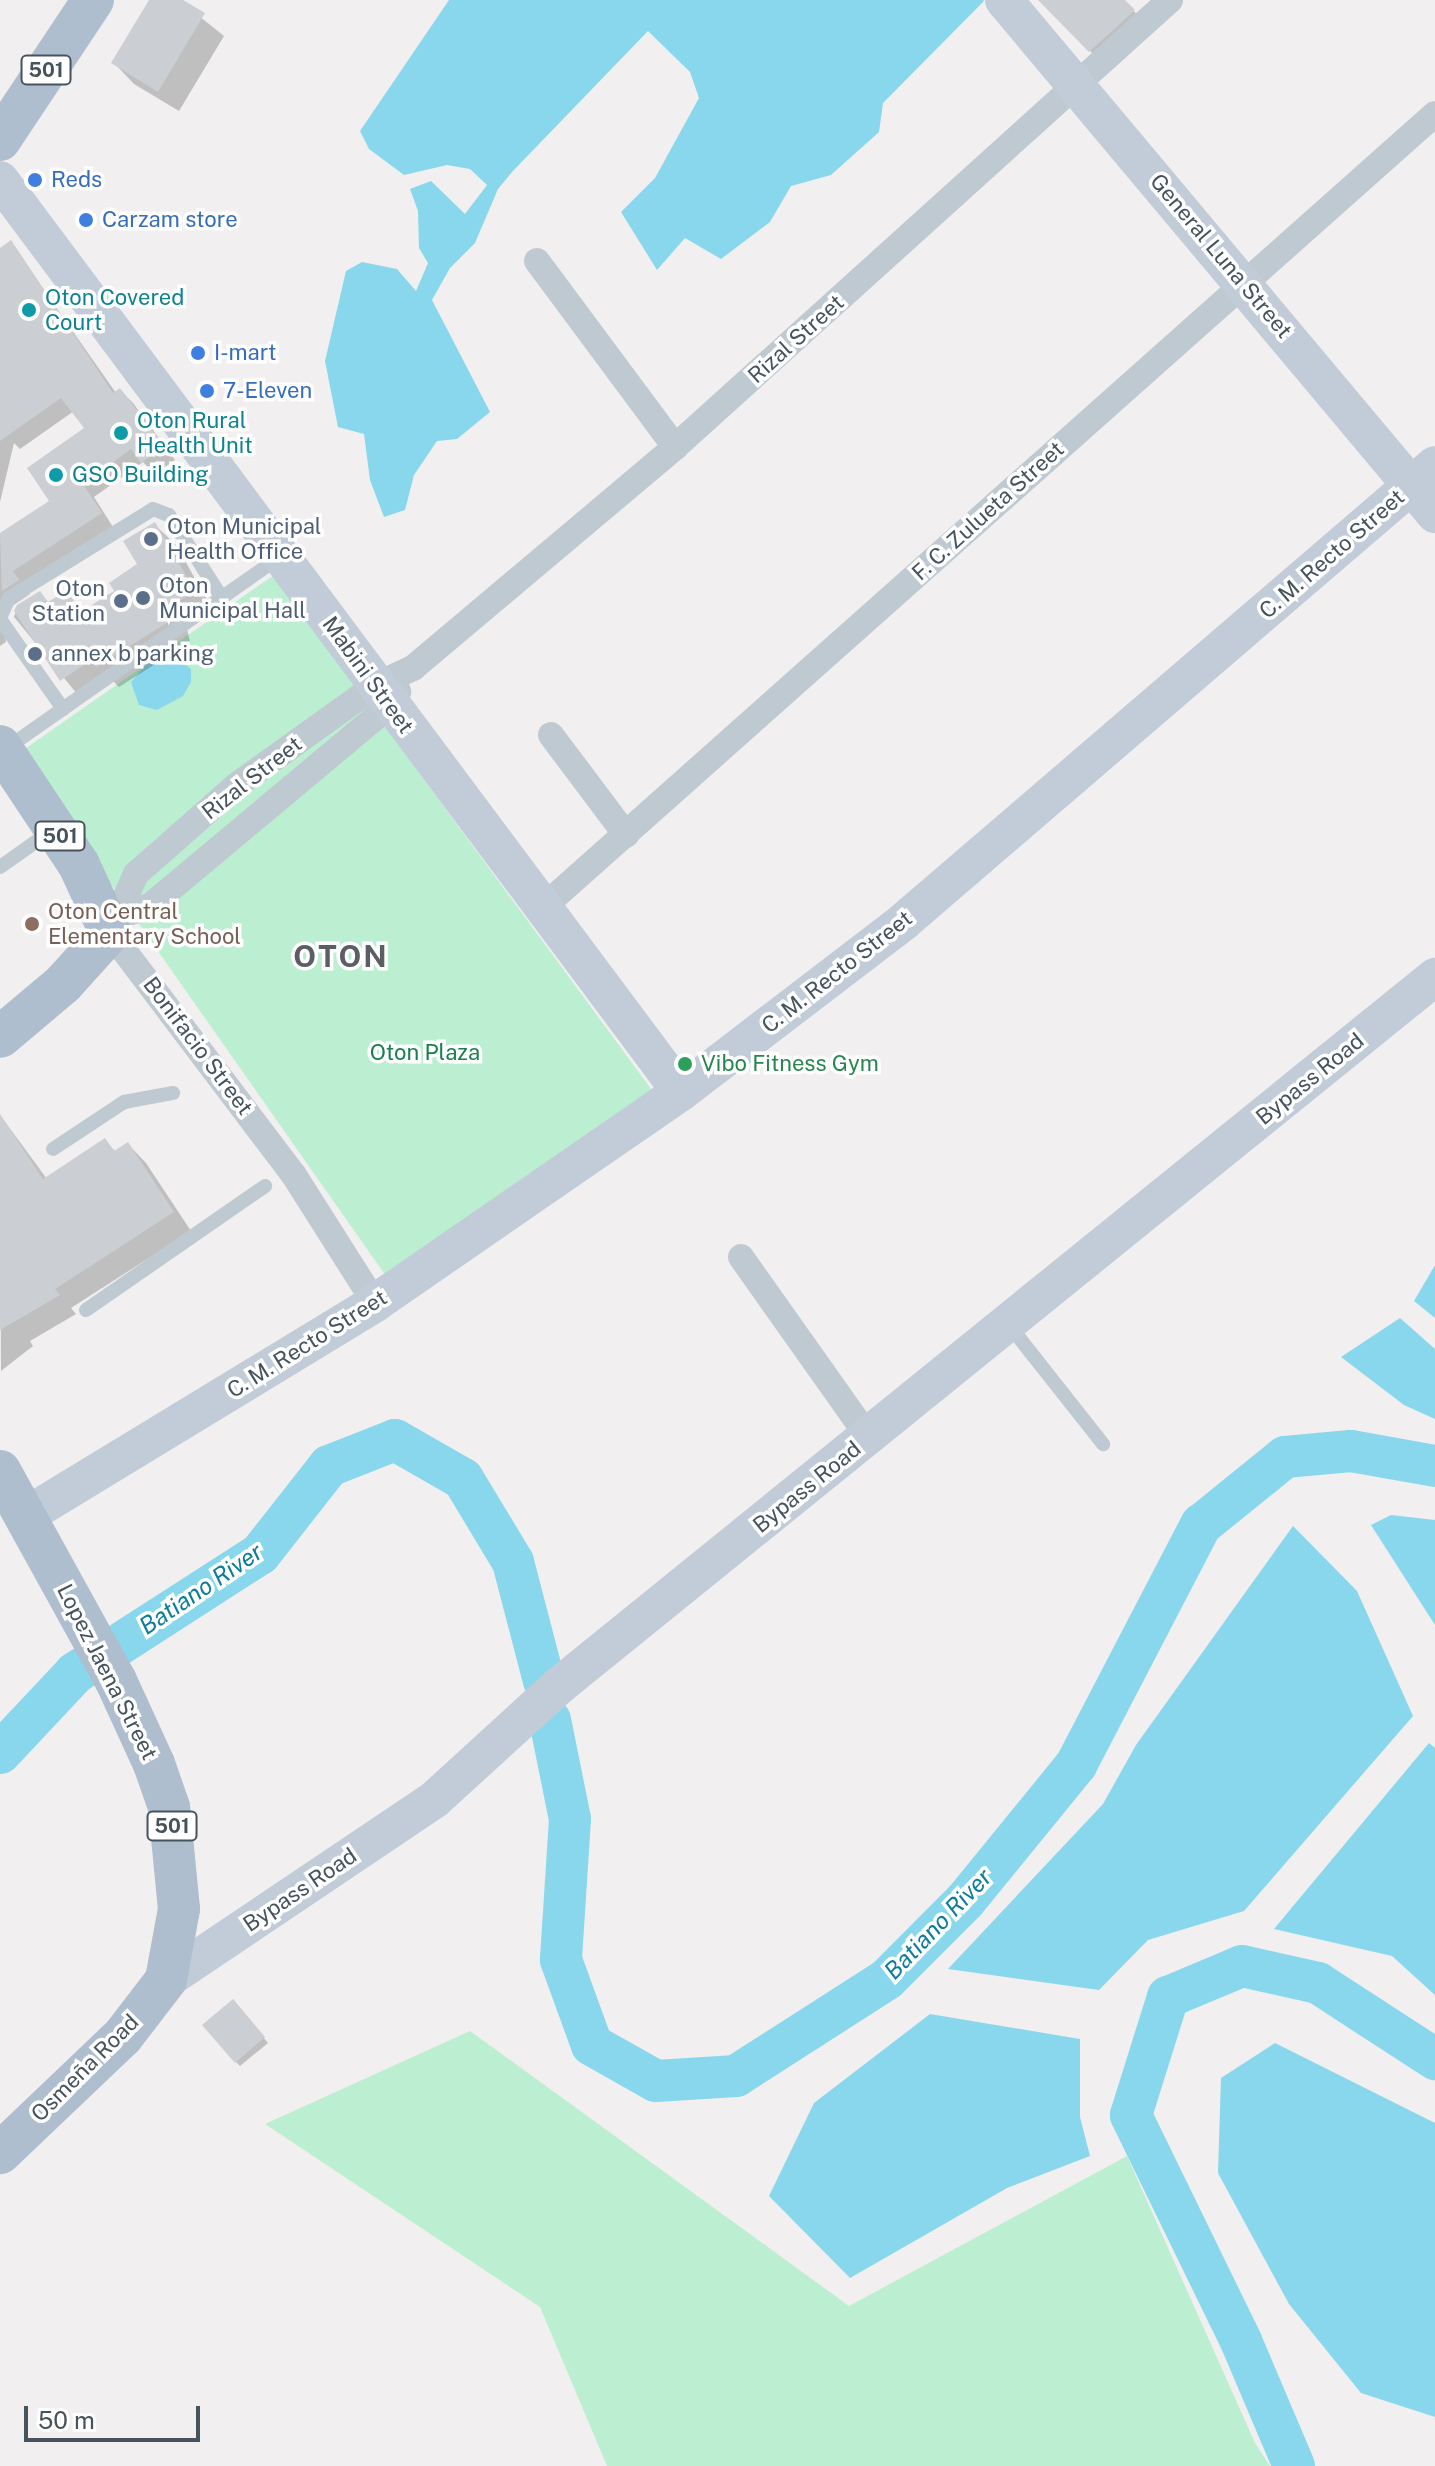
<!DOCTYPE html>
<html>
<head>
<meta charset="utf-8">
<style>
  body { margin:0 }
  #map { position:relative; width:1435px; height:2466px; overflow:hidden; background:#f1efef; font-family:"Public Sans",sans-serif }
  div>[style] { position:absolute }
  .green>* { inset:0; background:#bcefd1 }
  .water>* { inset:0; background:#89d7ed }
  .shadow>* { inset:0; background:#0003 }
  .river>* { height:42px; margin:-21px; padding:0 21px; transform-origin:21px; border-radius:21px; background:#89d7ed }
  .building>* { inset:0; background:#cbced3 }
  .lane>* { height:14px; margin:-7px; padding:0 7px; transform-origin:7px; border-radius:7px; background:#bfc9d1 }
  .street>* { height:26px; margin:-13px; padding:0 13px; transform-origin:13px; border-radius:13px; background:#bfc9d1 }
  .secondary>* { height:38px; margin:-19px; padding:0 19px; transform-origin:19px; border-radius:19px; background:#c1ccd8 }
  .primary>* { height:42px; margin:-21px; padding:0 21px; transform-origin:21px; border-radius:21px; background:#aebece }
  .dots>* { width:22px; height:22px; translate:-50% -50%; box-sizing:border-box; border:4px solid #fff; border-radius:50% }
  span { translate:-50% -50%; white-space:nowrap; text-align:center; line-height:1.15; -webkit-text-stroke:7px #fff; paint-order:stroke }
  .shield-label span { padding:2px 6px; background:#fff; border:2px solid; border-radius:6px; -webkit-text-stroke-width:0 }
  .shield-label { font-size:20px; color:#46525c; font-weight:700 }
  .shop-label { font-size:22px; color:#366cbe }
  .left { translate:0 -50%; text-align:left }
  .street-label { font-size:22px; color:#46525c }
  .culture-label { font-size:22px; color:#0d838f }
  .service-label { font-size:22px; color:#4e5e75 }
  .right { translate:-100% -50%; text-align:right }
  .education-label { font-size:22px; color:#785e54 }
  .park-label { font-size:22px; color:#167f4c }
  .leisure-label { font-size:22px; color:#27864d }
  .water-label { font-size:24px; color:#0b7c9c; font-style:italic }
  .district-label { font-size:30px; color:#5b5f64; font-weight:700; letter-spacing:2px }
  .scale { position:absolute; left:24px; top:2406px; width:176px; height:36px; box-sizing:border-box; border:4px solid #46525c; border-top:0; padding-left:10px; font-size:24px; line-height:28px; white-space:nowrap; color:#46525c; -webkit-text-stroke:6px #fff; paint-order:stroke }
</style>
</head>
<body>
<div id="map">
  <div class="green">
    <i style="clip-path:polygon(274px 575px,654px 1093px,386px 1276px,19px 753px)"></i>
    <i style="clip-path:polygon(470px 2031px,849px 2306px,1127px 2156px,1255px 2443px,1270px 2466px,607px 2466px,540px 2307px,265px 2124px)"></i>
  </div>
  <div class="water">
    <i style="clip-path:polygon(449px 0,983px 0,984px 1px,883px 103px,879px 132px,831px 175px,791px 186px,770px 222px,721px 259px,685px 238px,657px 270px,621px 212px,655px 178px,699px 98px,690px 72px,648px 31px,512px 172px,498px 189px,475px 243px,450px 268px,432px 300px,490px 412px,457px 439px,437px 441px,414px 475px,405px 510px,384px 517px,370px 480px,364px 434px,338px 427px,325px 361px,346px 271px,362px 262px,397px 269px,416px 291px,428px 263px,419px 248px,418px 211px,410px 189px,431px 181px,465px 214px,487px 185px,470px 169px,447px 165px,404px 175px,369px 149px,360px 131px)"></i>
    <i style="clip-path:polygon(175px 656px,191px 669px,191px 682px,183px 696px,157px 710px,139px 705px,131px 682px,147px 664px)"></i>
    <i style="clip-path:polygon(1435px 1265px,1435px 1318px,1414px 1301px)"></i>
    <i style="clip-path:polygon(1400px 1318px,1435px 1349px,1435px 1419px,1404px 1405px,1341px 1357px)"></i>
    <i style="clip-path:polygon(1391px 1515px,1435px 1520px,1435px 1625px,1371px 1525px)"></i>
    <i style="clip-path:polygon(1293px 1526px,1357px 1591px,1413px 1716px,1244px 1911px,1148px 1940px,1099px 1990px,948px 1969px,1103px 1804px,1136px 1745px)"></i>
    <i style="clip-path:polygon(1429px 1743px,1435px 1748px,1435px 1995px,1392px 1956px,1274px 1929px)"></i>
    <i style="clip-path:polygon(930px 2014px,1080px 2039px,1080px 2117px,1090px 2156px,1007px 2188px,850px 2278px,769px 2196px,814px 2103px)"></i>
    <i style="clip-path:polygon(1275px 2043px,1435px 2123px,1435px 2417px,1361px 2393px,1289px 2304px,1218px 2173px,1221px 2078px)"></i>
  </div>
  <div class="shadow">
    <i style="clip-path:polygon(152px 0,179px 0,224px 36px,179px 111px,134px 84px,114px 63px)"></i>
    <i style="clip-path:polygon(1050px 0,1124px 0,1148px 27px,1105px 66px,1045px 5px)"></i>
    <i style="clip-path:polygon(11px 243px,116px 393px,120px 390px,133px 403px,175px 460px,155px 474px,143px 462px,94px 497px,113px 527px,25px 584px,30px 594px,12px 606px,3px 628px,6px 642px,0 646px,0 536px,52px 501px,87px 428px,74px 411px,20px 449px,14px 443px,0 502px,0 251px)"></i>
    <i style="clip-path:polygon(155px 525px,176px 545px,214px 612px,187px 629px,190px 642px,119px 687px,112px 680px,82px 700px,14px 617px,18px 606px,39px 593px,49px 603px,66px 593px,85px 612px,117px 591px,139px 565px)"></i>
    <i style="clip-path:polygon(0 1115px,47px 1179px,104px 1140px,116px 1152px,128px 1144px,146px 1163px,191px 1231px,71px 1308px,76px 1314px,30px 1341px,33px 1346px,1px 1371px)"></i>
    <i style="clip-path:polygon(237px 2006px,268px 2043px,240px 2066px,236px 2062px)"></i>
  </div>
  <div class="river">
    <i style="left:550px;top:1720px;width:101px;rotate:78.6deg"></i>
    <i style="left:570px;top:1819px;width:141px;rotate:93.7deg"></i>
    <i style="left:561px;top:1960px;width:90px;rotate:70deg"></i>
    <i style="left:592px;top:2045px;width:73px;rotate:29.4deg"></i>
    <i style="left:656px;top:2081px;width:80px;rotate:-3.6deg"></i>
    <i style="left:736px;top:2076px;width:179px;rotate:-32.7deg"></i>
    <i style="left:887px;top:1979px;width:110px;rotate:-45deg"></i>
    <i style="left:965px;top:1901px;width:176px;rotate:-50.8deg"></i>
    <i style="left:1076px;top:1765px;width:271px;rotate:-62.5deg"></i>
    <i style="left:1201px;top:1525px;width:108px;rotate:-39deg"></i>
    <i style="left:1285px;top:1457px;width:66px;rotate:-5.2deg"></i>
    <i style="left:1351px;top:1451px;width:85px;rotate:10.1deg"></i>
    <i style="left:0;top:1753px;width:110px;rotate:-46.8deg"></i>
    <i style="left:75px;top:1673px;width:220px;rotate:-32.8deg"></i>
    <i style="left:260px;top:1554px;width:112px;rotate:-51.9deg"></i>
    <i style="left:329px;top:1466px;width:71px;rotate:-21.5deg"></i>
    <i style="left:395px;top:1440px;width:78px;rotate:29.8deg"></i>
    <i style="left:463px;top:1479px;width:97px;rotate:58.9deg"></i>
    <i style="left:513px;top:1562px;width:123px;rotate:75.4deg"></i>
    <i style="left:1294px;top:2466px;width:136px;rotate:-113deg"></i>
    <i style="left:1241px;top:2341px;width:251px;rotate:-116deg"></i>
    <i style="left:1131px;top:2115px;width:124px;rotate:-72.6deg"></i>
    <i style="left:1168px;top:1997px;width:80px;rotate:-22.7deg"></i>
    <i style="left:1242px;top:1966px;width:78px;rotate:12.6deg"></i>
    <i style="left:1318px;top:1983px;width:140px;rotate:33deg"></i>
  </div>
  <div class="building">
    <i style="clip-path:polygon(149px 0,183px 0,205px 13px,158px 92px,111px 63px)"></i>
    <i style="clip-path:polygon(1038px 0,1125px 0,1135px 10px,1089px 52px)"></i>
    <i style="clip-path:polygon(11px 240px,113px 393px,120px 388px,164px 446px,141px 463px,131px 449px,83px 484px,102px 513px,13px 571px,19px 580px,2px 591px,0 533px,49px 501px,27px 468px,84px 428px,61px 398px,0 441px,0 248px)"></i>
    <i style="clip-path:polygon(155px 522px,195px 591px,168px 608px,170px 621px,96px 667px,91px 660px,60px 681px,14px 611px,17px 605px,40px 591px,48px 602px,66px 591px,82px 611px,114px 591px,109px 583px,137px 564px,123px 541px)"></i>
    <i style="clip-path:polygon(0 1114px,43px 1179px,105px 1138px,114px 1151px,128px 1142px,174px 1212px,55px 1289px,60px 1295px,0 1330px)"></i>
    <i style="clip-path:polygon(233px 1999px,265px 2037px,235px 2063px,202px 2025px)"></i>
  </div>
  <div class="lane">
    <i style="left:0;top:618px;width:22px;rotate:-66deg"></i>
    <i style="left:9px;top:598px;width:169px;rotate:-31.7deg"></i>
    <i style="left:153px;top:509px;width:17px;rotate:21deg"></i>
    <i style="left:169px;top:515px;width:98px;rotate:57.4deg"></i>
    <i style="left:0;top:619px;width:110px;rotate:55deg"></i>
    <i style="left:7px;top:748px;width:335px;rotate:-35deg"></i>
    <i style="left:0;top:867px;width:62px;rotate:-35.2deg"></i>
    <i style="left:53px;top:1149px;width:85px;rotate:-33.5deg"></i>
    <i style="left:124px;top:1102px;width:50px;rotate:-10.4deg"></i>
    <i style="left:86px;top:1310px;width:218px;rotate:-34.7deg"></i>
    <i style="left:1009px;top:1325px;width:152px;rotate:51.7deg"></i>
  </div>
  <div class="street">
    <i style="left:537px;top:261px;width:232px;rotate:53.4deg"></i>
    <i style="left:551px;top:735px;width:125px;rotate:53.1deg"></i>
    <i style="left:541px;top:909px;width:1196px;rotate:-41.65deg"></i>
    <i style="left:119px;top:916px;width:33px;rotate:-18deg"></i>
    <i style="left:150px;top:906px;width:312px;rotate:-39.9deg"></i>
    <i style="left:389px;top:706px;width:17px;rotate:-57deg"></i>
    <i style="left:741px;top:1257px;width:222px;rotate:54.7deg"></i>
    <i style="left:375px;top:1303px;width:153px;rotate:-122.4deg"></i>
    <i style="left:293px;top:1174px;width:303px;rotate:-127.1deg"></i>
    <i style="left:110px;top:932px;width:64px;rotate:-65.9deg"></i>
    <i style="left:136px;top:874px;width:135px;rotate:-41.4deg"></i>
    <i style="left:237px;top:785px;width:171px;rotate:-35.7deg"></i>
    <i style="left:376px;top:685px;width:41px;rotate:-24.7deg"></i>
    <i style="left:413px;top:668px;width:343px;rotate:-40.1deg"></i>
    <i style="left:675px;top:447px;width:667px;rotate:-42.08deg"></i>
  </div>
  <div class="secondary">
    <i style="left:1004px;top:0;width:671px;rotate:50.02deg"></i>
    <i style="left:0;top:180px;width:1138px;rotate:53.25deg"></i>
    <i style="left:27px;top:1515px;width:407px;rotate:-31.3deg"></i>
    <i style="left:375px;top:1303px;width:372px;rotate:-34.6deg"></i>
    <i style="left:681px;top:1092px;width:280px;rotate:-37.4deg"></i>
    <i style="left:903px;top:922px;width:701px;rotate:-40.66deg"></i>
    <i style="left:166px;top:1980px;width:324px;rotate:-33.9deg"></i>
    <i style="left:435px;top:1799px;width:169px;rotate:-42.4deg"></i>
    <i style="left:560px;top:1685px;width:1126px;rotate:-38.98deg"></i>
  </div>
  <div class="primary">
    <i style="left:0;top:140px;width:168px;rotate:-56.4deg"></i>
    <i style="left:0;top:746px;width:143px;rotate:56.4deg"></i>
    <i style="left:79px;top:865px;width:74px;rotate:65.2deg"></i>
    <i style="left:110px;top:932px;width:70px;rotate:132.1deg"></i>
    <i style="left:63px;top:984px;width:82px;rotate:139.9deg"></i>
    <i style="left:0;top:1471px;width:240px;rotate:61.1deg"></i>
    <i style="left:116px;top:1681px;width:91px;rotate:65.4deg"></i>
    <i style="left:154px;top:1764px;width:46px;rotate:70.8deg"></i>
    <i style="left:169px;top:1807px;width:102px;rotate:84.4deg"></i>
    <i style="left:179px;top:1909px;width:72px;rotate:100.4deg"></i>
    <i style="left:166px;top:1980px;width:71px;rotate:127.5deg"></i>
    <i style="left:123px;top:2036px;width:170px;rotate:136.4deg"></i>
  </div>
  <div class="dots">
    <i style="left:35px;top:180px;background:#3f7fe0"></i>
    <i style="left:86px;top:220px;background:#3f7fe0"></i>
    <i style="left:29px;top:310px;background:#0f9aa8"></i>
    <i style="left:198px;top:353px;background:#3f7fe0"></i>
    <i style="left:207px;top:391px;background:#3f7fe0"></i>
    <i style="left:121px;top:433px;background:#0f9aa8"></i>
    <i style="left:56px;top:475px;background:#0f9aa8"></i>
    <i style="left:151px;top:539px;background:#5c6f8a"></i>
    <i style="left:143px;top:598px;background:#5c6f8a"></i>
    <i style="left:121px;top:601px;background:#5c6f8a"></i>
    <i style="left:35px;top:654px;background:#5c6f8a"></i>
    <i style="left:32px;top:924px;background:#8d6e63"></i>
    <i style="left:685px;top:1064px;background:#2e9e5b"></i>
  </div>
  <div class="shield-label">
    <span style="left:46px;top:70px">501</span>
    <span style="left:60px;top:836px">501</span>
    <span style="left:172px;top:1826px">501</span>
  </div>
  <div class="shop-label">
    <span class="left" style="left:51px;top:180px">Reds</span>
    <span class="left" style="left:102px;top:220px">Carzam store</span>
    <span class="left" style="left:214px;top:353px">I-mart</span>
    <span class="left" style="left:223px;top:391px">7-Eleven</span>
  </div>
  <div class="street-label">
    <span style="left:1221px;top:256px;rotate:50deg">General Luna Street</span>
    <span style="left:796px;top:339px;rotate:-42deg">Rizal Street</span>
    <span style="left:988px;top:511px;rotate:-42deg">F. C. Zulueta Street</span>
    <span style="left:1332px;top:554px;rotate:-41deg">C. M. Recto Street</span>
    <span style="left:368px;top:675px;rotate:54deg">Mabini Street</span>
    <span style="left:252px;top:778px;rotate:-38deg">Rizal Street</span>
    <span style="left:837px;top:972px;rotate:-38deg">C. M. Recto Street</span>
    <span style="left:198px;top:1046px;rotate:53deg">Bonifacio Street</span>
    <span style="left:1310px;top:1079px;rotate:-39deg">Bypass Road</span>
    <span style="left:307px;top:1344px;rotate:-32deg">C. M. Recto Street</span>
    <span style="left:807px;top:1487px;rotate:-39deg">Bypass Road</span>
    <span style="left:107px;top:1672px;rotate:63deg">Lopez Jaena Street</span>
    <span style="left:300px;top:1890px;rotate:-34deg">Bypass Road</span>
    <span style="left:85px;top:2068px;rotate:-45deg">Osmeña Road</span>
  </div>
  <div class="culture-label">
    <span class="left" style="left:45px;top:310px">Oton Covered<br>Court</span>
    <span class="left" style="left:137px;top:433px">Oton Rural<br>Health Unit</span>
    <span class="left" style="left:72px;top:475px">GSO Building</span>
  </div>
  <div class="service-label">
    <span class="left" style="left:167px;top:539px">Oton Municipal<br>Health Office</span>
    <span class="left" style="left:159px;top:598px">Oton<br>Municipal Hall</span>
    <span class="right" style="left:105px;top:601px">Oton<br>Station</span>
    <span class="left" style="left:51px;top:654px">annex b parking</span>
  </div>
  <div class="education-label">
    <span class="left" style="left:48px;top:924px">Oton Central<br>Elementary School</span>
  </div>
  <div class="park-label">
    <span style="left:425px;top:1053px">Oton Plaza</span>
  </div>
  <div class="leisure-label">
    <span class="left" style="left:701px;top:1064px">Vibo Fitness Gym</span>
  </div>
  <div class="water-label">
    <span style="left:201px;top:1589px;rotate:-34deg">Batiano River</span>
    <span style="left:938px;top:1924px;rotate:-46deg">Batiano River</span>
  </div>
  <div class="district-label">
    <span style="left:341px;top:956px">OTON</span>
  </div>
  <div class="scale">50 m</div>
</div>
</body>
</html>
